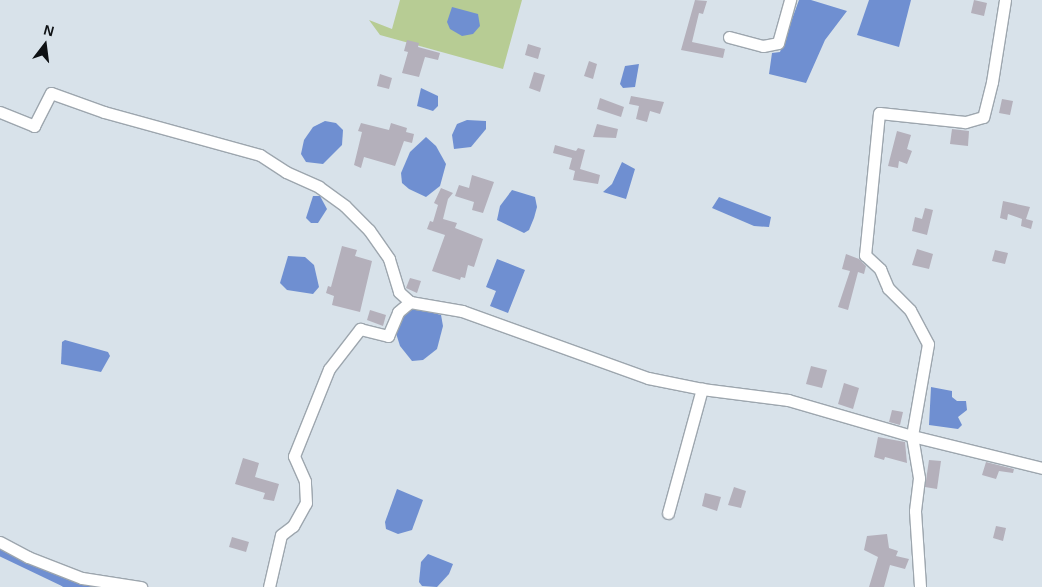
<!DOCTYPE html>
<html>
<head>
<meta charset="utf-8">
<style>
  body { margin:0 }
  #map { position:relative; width:1042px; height:587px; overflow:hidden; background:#d8e2ea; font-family:Helvetica,sans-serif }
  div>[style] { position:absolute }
  .green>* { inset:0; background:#b7cc94 }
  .water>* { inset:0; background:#6f8fd1 }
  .canal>* { height:10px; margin:-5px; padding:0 5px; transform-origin:5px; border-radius:5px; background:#6f8fd1 }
  .building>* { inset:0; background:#b4b0bb }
  .roads { filter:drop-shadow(1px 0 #9da6ae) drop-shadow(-1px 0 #9da6ae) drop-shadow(0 1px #9da6ae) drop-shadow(0 -1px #9da6ae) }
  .street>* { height:11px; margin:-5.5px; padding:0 5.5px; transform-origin:5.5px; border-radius:5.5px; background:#fff }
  span { translate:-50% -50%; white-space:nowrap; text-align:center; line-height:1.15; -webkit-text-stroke:4px #d8e2ea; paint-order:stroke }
  .north { position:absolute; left:20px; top:20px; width:50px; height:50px; -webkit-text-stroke:4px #d8e2ea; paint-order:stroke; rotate:15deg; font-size:14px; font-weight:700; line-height:20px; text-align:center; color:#0e1114 }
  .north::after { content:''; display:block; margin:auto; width:18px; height:22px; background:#0e1114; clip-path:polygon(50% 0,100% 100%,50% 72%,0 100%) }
</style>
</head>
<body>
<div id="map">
  <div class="green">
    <i style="clip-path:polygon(400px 0,522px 0,503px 69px,380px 35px,369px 20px,392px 29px)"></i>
  </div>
  <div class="water">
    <i style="clip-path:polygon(799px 0,811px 0,847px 11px,825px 40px,806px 83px,769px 74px,772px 53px,780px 52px)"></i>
    <i style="clip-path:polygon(869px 0,911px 0,899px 47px,857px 35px)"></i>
    <i style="clip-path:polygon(452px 7px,478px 14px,480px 26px,473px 34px,462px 36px,450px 29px,447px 22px)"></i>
    <i style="clip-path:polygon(639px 64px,635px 87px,623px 88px,620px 84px,625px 66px)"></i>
    <i style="clip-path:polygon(421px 88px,438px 96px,438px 106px,433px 111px,417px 106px)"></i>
    <i style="clip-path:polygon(467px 120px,486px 121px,486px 129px,471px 147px,454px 149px,452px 135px,457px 124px)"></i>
    <i style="clip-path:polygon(325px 121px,336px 123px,343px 130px,342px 145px,323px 164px,306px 162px,301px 154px,304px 140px,313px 127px)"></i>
    <i style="clip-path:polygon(426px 137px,436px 146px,446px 164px,440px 186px,426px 197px,409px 189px,402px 183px,401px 173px,410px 152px)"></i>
    <i style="clip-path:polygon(622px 162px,635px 169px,626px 199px,603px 192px,612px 184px)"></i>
    <i style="clip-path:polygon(512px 190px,535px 197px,537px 207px,534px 218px,529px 230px,524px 233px,497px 220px,500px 206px)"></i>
    <i style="clip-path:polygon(313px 196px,320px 196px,327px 209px,318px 223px,311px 223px,306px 218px)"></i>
    <i style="clip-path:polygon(719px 197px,771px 217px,769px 227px,754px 226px,712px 208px)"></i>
    <i style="clip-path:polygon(288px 256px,305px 257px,314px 265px,319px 287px,313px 294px,287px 290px,280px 283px)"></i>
    <i style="clip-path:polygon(497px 259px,525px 270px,508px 313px,490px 306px,496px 291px,486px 287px)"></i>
    <i style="clip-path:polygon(408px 306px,441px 315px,443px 326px,437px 349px,423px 360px,412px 361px,400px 346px,395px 330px)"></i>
    <i style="clip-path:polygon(65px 340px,108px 352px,110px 356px,101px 372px,61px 364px,62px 342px)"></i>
    <i style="clip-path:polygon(931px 387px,952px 391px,952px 397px,957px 401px,966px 401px,967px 410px,958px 417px,962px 425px,958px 429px,929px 425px)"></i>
    <i style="clip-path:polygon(397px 489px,423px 500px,412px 530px,398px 534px,386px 529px,385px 522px)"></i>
    <i style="clip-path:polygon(428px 554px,453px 564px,449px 574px,437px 587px,422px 586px,419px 582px,421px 562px)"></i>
  </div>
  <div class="canal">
    <i style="left:0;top:551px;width:72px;rotate:25.5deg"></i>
    <i style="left:65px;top:582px;width:24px;rotate:12deg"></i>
  </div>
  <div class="building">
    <i style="clip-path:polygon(695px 0,707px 1px,703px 14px,699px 13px,692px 42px,725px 49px,723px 58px,681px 50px)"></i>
    <i style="clip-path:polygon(974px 0,987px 3px,984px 16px,971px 13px)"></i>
    <i style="clip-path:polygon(407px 40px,419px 43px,418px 47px,440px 53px,438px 60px,425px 57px,419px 77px,402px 73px,408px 52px,404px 51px)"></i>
    <i style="clip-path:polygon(528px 44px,541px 48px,538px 59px,525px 55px)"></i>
    <i style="clip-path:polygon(589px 61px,597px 64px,593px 79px,584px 76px)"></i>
    <i style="clip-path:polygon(534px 72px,545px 75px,540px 92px,529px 88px)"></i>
    <i style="clip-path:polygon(380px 74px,392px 78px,389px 89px,377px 86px)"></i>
    <i style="clip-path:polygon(631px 96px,664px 102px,660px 114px,650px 111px,647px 122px,636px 119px,639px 106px,629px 104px)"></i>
    <i style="clip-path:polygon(600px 98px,624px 107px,621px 117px,597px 109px)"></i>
    <i style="clip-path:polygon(1002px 99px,1013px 101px,1010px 115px,999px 113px)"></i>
    <i style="clip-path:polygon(361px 123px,389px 130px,391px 123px,407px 128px,406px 132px,414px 134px,412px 143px,404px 141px,395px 166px,364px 157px,361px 168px,354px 165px,362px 132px,358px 131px)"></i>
    <i style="clip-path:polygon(597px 124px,618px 129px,616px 138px,593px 137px)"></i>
    <i style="clip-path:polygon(952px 129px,969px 131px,968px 146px,950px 144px)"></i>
    <i style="clip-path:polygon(897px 131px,911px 135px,907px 149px,912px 151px,907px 164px,899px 161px,898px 168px,888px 166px)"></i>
    <i style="clip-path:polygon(555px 145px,576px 151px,578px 148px,585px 150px,580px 169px,600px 175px,598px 184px,573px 180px,575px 171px,569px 169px,572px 158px,553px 153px)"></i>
    <i style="clip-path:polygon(472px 175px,494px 182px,483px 213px,472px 210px,474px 202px,455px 196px,459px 185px,469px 188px)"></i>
    <i style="clip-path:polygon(441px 188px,453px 193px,448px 199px,443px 219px,457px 223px,455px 228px,483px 239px,474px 267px,468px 265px,465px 278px,461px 277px,460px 280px,432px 271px,445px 235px,427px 229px,430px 221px,433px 222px,438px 205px,434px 203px)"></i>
    <i style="clip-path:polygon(1003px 201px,1030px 207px,1026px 219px,1033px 221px,1031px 229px,1021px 226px,1022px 219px,1008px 214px,1007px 220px,1000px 218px)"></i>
    <i style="clip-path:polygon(925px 208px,933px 210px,927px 235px,912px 231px,915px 217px,922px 219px)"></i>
    <i style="clip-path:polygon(342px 246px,357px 250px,355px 256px,372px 261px,360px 312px,332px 305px,334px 296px,326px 293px,328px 286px,331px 287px)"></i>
    <i style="clip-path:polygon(917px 249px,933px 254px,929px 269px,912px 265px)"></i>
    <i style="clip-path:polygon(995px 250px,1008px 253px,1005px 264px,992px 261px)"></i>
    <i style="clip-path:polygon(846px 254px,859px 259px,866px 266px,864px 274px,858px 272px,848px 310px,838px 307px,850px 271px,842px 269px)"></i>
    <i style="clip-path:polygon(410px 278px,421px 281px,417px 293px,406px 288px)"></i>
    <i style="clip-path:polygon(370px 310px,386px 315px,383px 326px,367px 320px)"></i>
    <i style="clip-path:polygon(811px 366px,827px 370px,822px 388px,806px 384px)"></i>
    <i style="clip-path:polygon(844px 383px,859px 388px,853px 409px,838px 404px)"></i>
    <i style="clip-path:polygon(892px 410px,903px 412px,900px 425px,889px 422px)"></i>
    <i style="clip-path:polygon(878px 437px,905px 442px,907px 463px,885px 457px,884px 460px,874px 457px)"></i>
    <i style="clip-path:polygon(243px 458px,259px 463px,255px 477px,279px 484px,274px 501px,263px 499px,265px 493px,235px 484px)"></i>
    <i style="clip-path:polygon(929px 460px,941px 461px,937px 489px,925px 487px)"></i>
    <i style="clip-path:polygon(986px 462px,1014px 469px,1013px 473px,999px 471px,996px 479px,982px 475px)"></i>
    <i style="clip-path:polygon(734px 487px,746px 491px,741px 508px,728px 505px)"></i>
    <i style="clip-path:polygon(705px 493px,721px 497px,717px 511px,702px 506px)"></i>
    <i style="clip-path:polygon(996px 526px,1006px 528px,1003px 541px,993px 538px)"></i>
    <i style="clip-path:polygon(887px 534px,889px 548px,898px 551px,896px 556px,909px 559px,905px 569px,890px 565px,884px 587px,869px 587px,878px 557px,864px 550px,867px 536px)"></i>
    <i style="clip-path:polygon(232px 537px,249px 542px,246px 552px,229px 547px)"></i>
  </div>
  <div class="roads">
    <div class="street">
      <i style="left:1005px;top:0;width:83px;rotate:99deg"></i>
      <i style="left:992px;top:82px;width:36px;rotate:104deg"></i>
      <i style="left:983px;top:117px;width:19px;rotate:164deg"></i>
      <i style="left:965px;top:122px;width:86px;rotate:-174deg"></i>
      <i style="left:879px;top:113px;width:143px;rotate:95.6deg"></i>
      <i style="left:865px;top:255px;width:21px;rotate:43deg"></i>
      <i style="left:880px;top:269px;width:21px;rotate:67deg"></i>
      <i style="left:888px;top:288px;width:31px;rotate:45deg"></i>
      <i style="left:910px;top:310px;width:38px;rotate:62deg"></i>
      <i style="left:928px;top:344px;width:93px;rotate:99.9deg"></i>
      <i style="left:912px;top:436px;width:134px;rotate:13.8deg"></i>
      <i style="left:729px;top:37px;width:35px;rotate:15deg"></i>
      <i style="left:763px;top:46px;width:15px;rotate:-11deg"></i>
      <i style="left:778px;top:43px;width:45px;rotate:-74.4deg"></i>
      <i style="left:0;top:112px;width:37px;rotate:22deg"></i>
      <i style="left:34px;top:126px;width:37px;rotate:-63deg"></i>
      <i style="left:51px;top:93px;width:56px;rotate:19.7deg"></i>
      <i style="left:104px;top:112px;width:162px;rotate:15.4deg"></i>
      <i style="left:260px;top:155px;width:31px;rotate:33deg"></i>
      <i style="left:286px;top:172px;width:36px;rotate:24deg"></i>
      <i style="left:319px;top:187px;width:32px;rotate:36deg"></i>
      <i style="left:345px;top:206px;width:34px;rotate:45deg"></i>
      <i style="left:369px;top:230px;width:35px;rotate:55deg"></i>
      <i style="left:389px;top:259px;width:34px;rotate:73deg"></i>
      <i style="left:399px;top:292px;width:15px;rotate:42deg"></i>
      <i style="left:410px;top:302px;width:53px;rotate:9.8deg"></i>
      <i style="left:462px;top:311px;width:198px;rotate:19.8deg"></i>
      <i style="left:648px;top:378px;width:55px;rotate:11.5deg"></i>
      <i style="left:702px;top:389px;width:87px;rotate:7.3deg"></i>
      <i style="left:788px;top:400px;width:129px;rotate:16.2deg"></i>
      <i style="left:912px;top:436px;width:43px;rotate:80.5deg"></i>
      <i style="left:919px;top:478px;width:33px;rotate:97deg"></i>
      <i style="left:915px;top:511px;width:76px;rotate:86.2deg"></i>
      <i style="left:668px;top:513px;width:129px;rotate:-74.7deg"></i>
      <i style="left:0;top:542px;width:32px;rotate:28deg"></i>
      <i style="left:28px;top:557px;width:58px;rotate:21.3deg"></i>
      <i style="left:82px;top:578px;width:60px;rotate:8.7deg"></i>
      <i style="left:269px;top:587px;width:53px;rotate:-77deg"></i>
      <i style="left:281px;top:535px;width:15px;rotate:-37deg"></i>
      <i style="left:293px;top:526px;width:26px;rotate:-61deg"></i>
      <i style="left:306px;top:503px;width:22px;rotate:-93deg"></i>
      <i style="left:305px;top:481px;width:27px;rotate:-114deg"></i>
      <i style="left:294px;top:456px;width:94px;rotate:-68.1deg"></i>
      <i style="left:329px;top:369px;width:51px;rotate:-52.2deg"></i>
      <i style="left:360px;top:329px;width:29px;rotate:14deg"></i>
      <i style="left:388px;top:336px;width:26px;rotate:-67deg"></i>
      <i style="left:398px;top:312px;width:16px;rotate:-40deg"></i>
    </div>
  </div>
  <div class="north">N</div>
</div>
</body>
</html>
